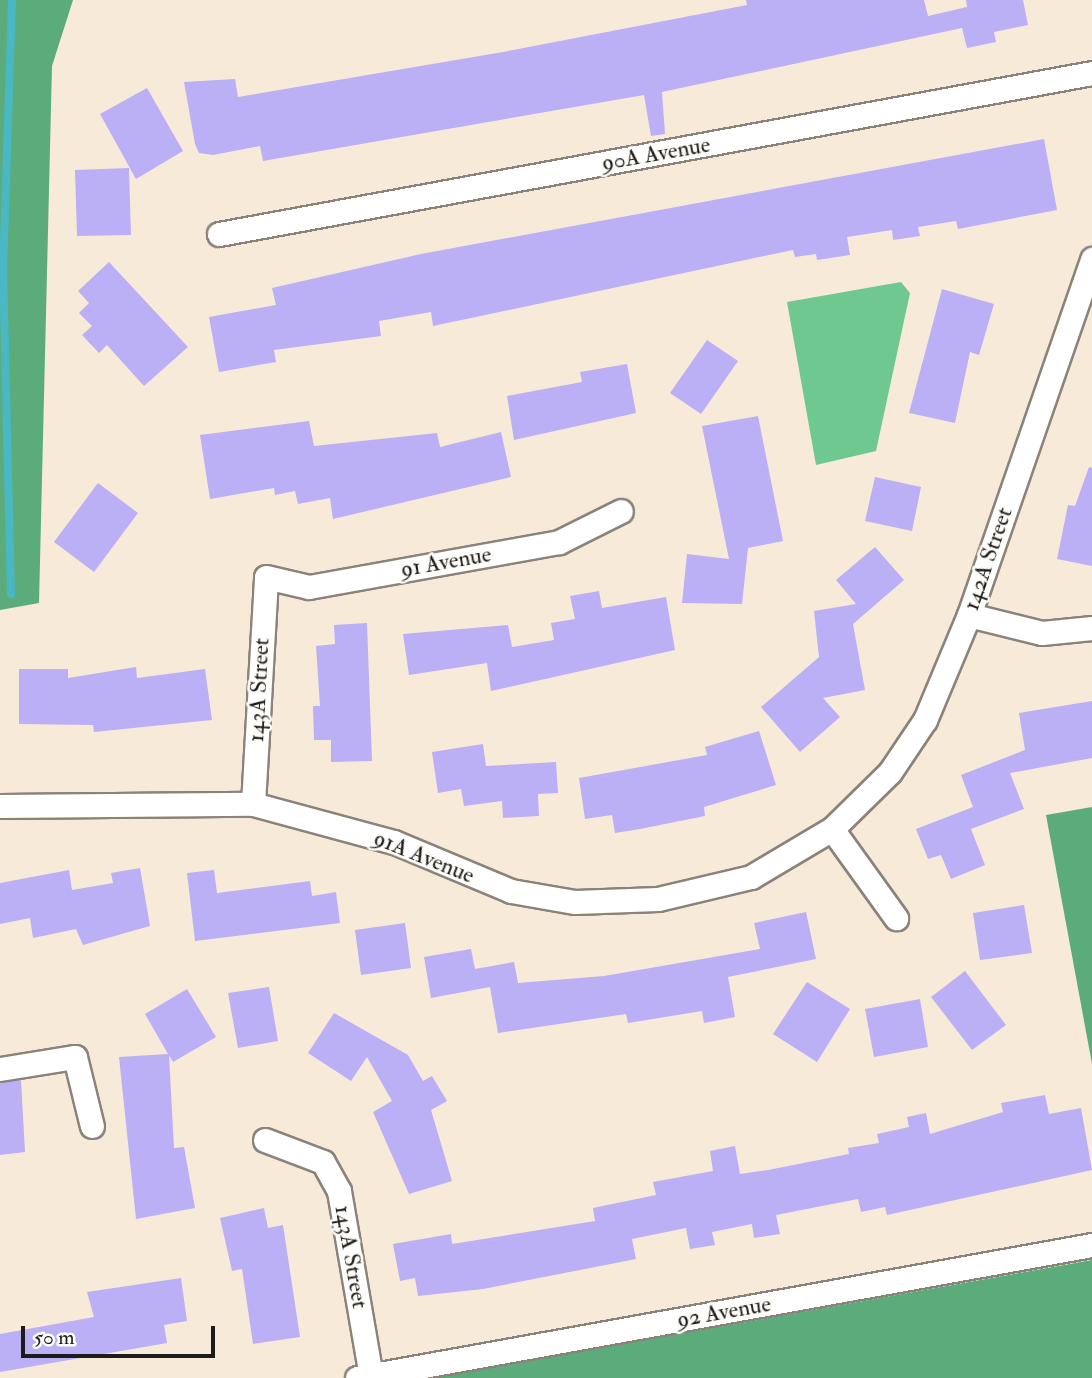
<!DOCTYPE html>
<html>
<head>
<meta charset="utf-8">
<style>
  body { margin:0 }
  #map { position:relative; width:1092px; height:1378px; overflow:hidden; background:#f8ead9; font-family:"IM FELL Double Pica",serif }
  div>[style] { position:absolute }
  .green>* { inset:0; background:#6fc88f }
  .forest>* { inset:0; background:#5bac7a }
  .stream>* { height:8px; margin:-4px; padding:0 4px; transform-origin:4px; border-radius:4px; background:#49b8c2 }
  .building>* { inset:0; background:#bbaff5 }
  .roads { filter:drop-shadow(2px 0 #8a837a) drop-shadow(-2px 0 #8a837a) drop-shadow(0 2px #8a837a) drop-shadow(0 -2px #8a837a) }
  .street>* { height:23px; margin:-11.5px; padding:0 11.5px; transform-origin:11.5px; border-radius:11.5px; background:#fff }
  span { translate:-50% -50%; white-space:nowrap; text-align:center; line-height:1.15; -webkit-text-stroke:5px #fdfcf7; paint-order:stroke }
  .street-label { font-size:23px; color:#1c1c1c }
  .scale { position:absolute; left:21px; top:1326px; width:194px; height:32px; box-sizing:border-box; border:4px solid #1c1c1c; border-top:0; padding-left:9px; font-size:21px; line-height:24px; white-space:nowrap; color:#1c1c1c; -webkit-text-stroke:5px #fdfcf7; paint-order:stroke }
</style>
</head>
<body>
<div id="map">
  <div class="green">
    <i style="clip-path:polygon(901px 282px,910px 293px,876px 451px,816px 465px,787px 302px)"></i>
  </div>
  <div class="forest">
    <i style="clip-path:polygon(0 0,73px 0,52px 66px,39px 603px,0 610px)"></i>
    <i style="clip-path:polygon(1092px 807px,1092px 1064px,1046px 815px)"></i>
    <i style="clip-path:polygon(1092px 1260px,1092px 1378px,433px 1378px)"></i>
  </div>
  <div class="stream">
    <i style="left:11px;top:594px;width:322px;rotate:-91.4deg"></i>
    <i style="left:3px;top:272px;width:272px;rotate:-88.1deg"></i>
  </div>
  <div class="building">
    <i style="clip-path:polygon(746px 0,924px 0,928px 16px,967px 7px,966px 0,1023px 0,1028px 25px,994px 32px,996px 42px,967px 48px,962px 28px,662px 92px,665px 134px,651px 136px,644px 95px,263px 161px,260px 146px,213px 155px,199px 153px,195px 144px,184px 82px,235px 79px,238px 97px,503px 52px,747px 5px)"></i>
    <i style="clip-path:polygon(147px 88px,183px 151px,136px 179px,100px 114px)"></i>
    <i style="clip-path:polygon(1044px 139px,1057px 210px,958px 229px,956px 221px,918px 227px,920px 236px,893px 240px,892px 230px,847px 237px,850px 255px,817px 260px,816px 254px,795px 257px,793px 250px,433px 326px,431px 312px,379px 321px,381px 336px,274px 350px,276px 362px,219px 372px,209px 317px,276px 305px,272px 288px,421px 254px)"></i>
    <i style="clip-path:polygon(129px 168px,131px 235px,77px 236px,75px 170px)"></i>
    <i style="clip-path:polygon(109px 262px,188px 347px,144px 386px,107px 345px,99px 353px,82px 335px,92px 326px,79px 313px,89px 303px,78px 291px)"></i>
    <i style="clip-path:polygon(942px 289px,994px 304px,979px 355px,970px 352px,955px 423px,909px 413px)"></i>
    <i style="clip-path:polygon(707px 340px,738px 361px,701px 414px,670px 393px)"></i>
    <i style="clip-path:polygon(627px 364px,636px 413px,514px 440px,507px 396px,582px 382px,580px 372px)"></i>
    <i style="clip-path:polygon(758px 416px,783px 541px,748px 548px,742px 604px,682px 603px,687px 554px,729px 559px,702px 426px)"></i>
    <i style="clip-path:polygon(309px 421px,314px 446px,437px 433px,440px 447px,501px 432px,511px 477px,333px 519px,330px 498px,298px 504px,295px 491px,275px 495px,274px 488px,210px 499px,200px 435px)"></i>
    <i style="clip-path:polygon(1089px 467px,1092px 468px,1092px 566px,1057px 559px,1068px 505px,1075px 506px)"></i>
    <i style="clip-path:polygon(875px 477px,921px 487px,912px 531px,865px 521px)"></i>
    <i style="clip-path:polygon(98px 483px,138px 513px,94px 572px,54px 542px)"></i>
    <i style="clip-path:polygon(875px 547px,904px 580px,853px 624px,865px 690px,823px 698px,840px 717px,800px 752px,761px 707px,819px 657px,814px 611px,856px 604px,836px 580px)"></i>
    <i style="clip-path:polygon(599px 591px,602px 608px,666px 597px,675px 650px,491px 691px,487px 663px,409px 675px,403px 634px,508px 625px,512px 647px,554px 640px,551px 623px,575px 619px,570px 596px)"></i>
    <i style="clip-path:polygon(367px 623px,372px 761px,331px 762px,331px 740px,314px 740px,313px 706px,320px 706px,316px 646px,335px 644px,334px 625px)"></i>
    <i style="clip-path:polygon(136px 667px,137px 678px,205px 669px,212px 720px,94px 732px,93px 725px,19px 724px,19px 669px,68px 669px,68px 678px)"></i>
    <i style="clip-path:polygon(1092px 701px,1092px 758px,1010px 773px,1024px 809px,971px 829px,985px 865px,951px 879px,941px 855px,928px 859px,916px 829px,973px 807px,961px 775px,1025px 750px,1019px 713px)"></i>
    <i style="clip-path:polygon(759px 731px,776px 785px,704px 807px,705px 816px,640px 829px,615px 833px,612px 815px,585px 819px,579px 778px,707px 755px,705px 747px)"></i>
    <i style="clip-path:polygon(483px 744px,486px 766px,556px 762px,558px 793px,538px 794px,539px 816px,503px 818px,502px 801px,464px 806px,461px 789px,438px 793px,432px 752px)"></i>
    <i style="clip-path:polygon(140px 868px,150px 926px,83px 945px,76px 929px,33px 938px,30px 918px,0 924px,0 883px,69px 870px,72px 890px,113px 883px,111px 873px)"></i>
    <i style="clip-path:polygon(214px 870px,217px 893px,310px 881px,312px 896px,336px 892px,340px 923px,195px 941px,187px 873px)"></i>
    <i style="clip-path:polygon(1024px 905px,1032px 953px,980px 960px,973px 913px)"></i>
    <i style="clip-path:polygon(806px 912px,816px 959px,728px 977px,735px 1017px,704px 1023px,702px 1011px,628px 1023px,626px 1014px,498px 1033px,490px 987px,431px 998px,424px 957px,471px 949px,475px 969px,514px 962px,518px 983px,604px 976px,760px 949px,754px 923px)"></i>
    <i style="clip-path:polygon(405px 923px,411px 968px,361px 975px,355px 930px)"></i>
    <i style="clip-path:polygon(965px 971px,1006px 1025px,972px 1050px,931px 997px)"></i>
    <i style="clip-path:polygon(807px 982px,850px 1009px,817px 1062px,773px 1034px)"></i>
    <i style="clip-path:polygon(269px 987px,278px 1041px,238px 1048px,228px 993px)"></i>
    <i style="clip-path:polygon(187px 989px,216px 1037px,173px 1062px,169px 1055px,174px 1148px,184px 1147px,195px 1208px,136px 1219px,119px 1057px,168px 1054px,145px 1014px)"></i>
    <i style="clip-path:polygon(920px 999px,928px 1047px,874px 1057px,865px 1009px)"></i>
    <i style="clip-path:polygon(334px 1013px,408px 1055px,423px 1081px,432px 1076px,447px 1101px,431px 1110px,452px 1181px,409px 1194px,373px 1112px,392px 1101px,367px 1057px,351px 1081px,308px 1053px)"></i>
    <i style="clip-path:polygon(21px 1080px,25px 1152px,0 1155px,0 1083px)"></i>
    <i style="clip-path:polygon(1045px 1095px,1049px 1114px,1081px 1108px,1092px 1170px,887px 1215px,885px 1207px,861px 1212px,858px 1199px,776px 1215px,780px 1234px,754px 1238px,752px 1224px,712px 1232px,715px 1245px,690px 1249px,686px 1228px,632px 1239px,636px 1259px,483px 1289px,418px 1296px,415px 1278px,400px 1281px,393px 1244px,451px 1234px,452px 1244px,595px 1221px,593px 1208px,656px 1195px,653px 1182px,713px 1171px,710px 1151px,735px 1146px,740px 1174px,768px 1170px,849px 1154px,848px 1148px,879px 1143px,877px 1134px,909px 1127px,907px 1117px,926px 1113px,930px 1134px,1003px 1112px,1001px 1103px)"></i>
    <i style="clip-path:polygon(264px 1208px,268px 1228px,283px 1225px,300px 1337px,253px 1344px,242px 1269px,232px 1271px,220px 1218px)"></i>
    <i style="clip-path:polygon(181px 1278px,187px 1321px,164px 1325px,167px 1343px,0 1372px,0 1334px,94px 1317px,87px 1292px)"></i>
  </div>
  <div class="roads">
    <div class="street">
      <i style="left:219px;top:234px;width:888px;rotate:-10.45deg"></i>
      <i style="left:969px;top:615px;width:75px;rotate:13.9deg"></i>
      <i style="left:1042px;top:633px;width:50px;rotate:-5.7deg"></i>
      <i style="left:253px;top:804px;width:227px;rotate:-86.7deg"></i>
      <i style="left:266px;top:577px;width:44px;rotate:13.1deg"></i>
      <i style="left:309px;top:587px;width:254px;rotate:-10.2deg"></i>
      <i style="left:559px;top:542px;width:69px;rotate:-26.6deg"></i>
      <i style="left:0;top:806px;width:253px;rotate:-0.5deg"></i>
      <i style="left:253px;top:804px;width:146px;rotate:15.1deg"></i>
      <i style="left:394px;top:842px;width:127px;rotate:22.7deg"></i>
      <i style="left:511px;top:891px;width:65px;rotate:9.8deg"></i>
      <i style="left:575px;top:902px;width:83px;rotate:-2.1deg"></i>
      <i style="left:658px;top:899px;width:96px;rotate:-13.3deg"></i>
      <i style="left:751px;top:877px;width:94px;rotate:-30.7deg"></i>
      <i style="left:832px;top:829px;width:81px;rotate:-44.5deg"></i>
      <i style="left:890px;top:772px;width:63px;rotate:-56.1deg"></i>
      <i style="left:925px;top:720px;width:114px;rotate:-67.3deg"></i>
      <i style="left:969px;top:615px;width:377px;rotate:-70.9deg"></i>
      <i style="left:832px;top:829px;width:110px;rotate:54.3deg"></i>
      <i style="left:0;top:1069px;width:76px;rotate:-9.1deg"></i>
      <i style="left:75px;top:1057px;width:71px;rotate:76.2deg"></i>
      <i style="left:265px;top:1140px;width:62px;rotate:20.8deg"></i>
      <i style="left:323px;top:1162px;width:33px;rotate:61deg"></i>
      <i style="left:339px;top:1191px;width:188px;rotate:80.2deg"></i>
      <i style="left:357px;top:1378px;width:747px;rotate:-10.26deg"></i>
    </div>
  </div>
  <div class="street-label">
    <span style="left:656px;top:154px;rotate:-10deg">90A Avenue</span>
    <span style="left:988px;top:559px;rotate:-71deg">142A Street</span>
    <span style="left:446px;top:562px;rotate:-10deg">91 Avenue</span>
    <span style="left:259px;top:690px;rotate:-87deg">143A Street</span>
    <span style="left:424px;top:857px;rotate:22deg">91A Avenue</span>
    <span style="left:351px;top:1257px;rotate:80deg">143A Street</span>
    <span style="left:724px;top:1312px;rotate:-10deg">92 Avenue</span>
  </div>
  <div class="scale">50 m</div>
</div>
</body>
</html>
